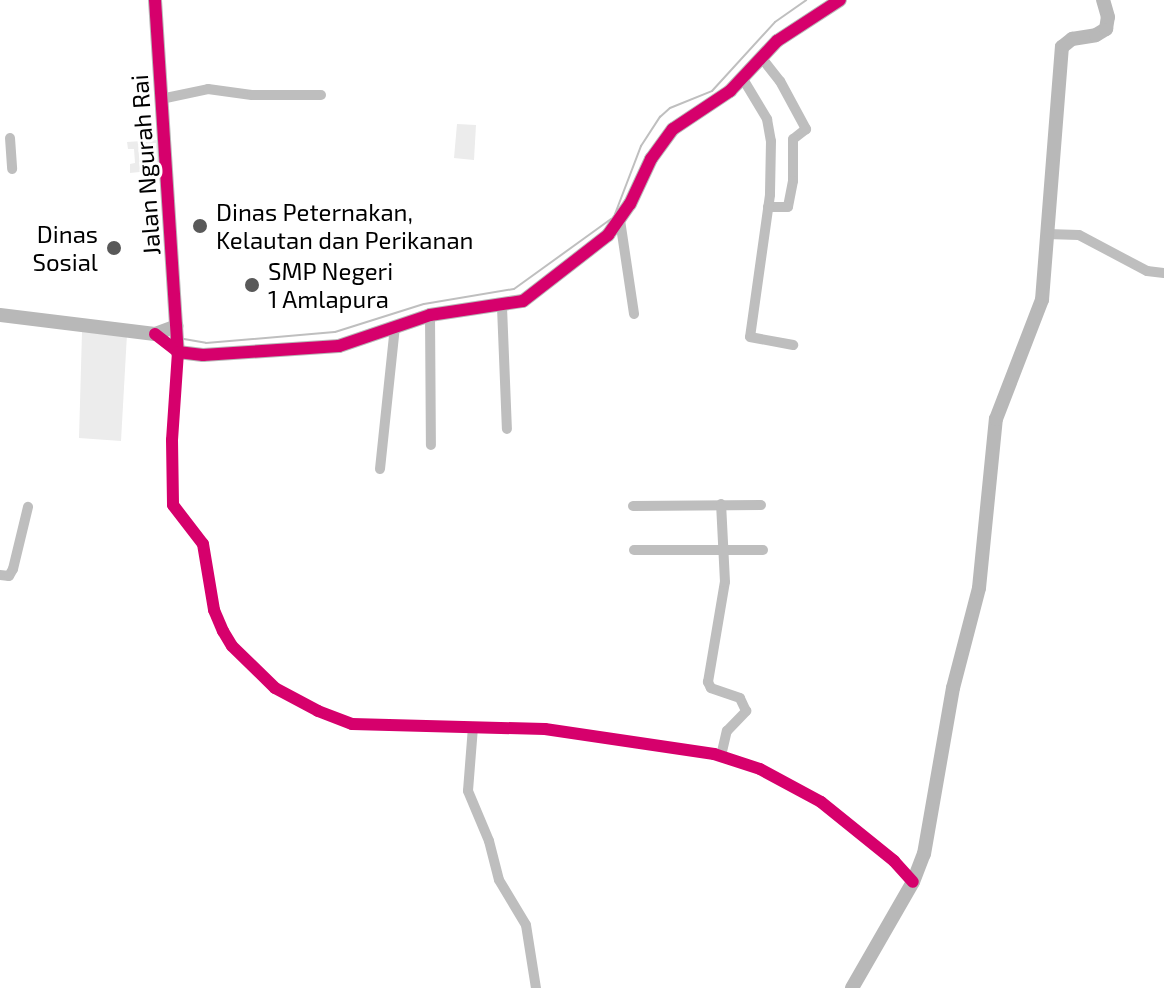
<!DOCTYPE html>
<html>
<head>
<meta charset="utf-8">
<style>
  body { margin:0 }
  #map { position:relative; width:1164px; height:988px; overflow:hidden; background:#fff; font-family:"Exo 2",sans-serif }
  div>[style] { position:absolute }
  .green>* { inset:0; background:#ececec }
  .stream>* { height:2px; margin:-1px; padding:0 1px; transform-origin:1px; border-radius:1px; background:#bfbfbf }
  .street>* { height:10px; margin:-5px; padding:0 5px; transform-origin:5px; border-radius:5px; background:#bebebe }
  .secondary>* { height:14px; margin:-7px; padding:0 7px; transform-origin:7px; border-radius:7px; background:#b8b8b8 }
  .cycleway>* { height:12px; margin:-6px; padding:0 6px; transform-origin:6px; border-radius:6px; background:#d6006c }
  .dots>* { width:22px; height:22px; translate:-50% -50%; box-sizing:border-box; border:4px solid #fff; border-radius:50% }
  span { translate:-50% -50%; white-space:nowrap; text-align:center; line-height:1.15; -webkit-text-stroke:6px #fff; paint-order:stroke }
  .street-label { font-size:24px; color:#000 }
  .poi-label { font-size:24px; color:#000 }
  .left { translate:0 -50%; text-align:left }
  .right { translate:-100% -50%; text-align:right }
</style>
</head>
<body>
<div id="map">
  <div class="green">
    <i style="clip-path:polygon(457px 124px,476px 125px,474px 160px,454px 158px)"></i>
    <i style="clip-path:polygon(157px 140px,159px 170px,130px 173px,130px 164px,135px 163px,134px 149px,128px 149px,127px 142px)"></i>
    <i style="clip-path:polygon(82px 332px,127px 334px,121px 441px,79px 438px)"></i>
  </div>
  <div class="stream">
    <i style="left:615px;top:214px;width:73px;rotate:-69.1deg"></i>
    <i style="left:641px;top:146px;width:35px;rotate:-57deg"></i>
    <i style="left:660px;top:117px;width:13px;rotate:-42deg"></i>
    <i style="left:670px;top:108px;width:45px;rotate:-22deg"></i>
    <i style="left:712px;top:91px;width:93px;rotate:-47.6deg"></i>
    <i style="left:775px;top:22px;width:38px;rotate:-35deg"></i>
    <i style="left:184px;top:339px;width:22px;rotate:10deg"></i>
    <i style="left:206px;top:343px;width:129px;rotate:-4.9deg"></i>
    <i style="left:335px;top:332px;width:93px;rotate:-17.5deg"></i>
    <i style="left:424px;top:304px;width:91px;rotate:-9.5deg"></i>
    <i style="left:514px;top:289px;width:120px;rotate:-35.8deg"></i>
  </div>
  <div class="street">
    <i style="left:761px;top:57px;width:31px;rotate:52deg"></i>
    <i style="left:780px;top:81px;width:55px;rotate:61.6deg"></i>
    <i style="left:806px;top:129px;width:16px;rotate:142deg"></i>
    <i style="left:793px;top:139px;width:42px;rotate:90deg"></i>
    <i style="left:793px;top:181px;width:26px;rotate:101deg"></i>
    <i style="left:788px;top:207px;width:20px;rotate:180deg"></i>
    <i style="left:743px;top:79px;width:47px;rotate:59deg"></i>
    <i style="left:767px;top:119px;width:22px;rotate:80deg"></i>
    <i style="left:771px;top:141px;width:54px;rotate:91.1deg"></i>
    <i style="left:770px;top:195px;width:143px;rotate:98deg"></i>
    <i style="left:750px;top:337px;width:44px;rotate:10.5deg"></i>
    <i style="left:161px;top:99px;width:48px;rotate:-12deg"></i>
    <i style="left:208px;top:89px;width:44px;rotate:7.8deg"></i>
    <i style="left:252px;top:95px;width:69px"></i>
    <i style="left:10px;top:138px;width:31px;rotate:86deg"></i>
    <i style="left:620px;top:220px;width:95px;rotate:81.5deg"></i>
    <i style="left:1047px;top:234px;width:32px;rotate:2deg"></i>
    <i style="left:1079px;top:235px;width:77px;rotate:27.9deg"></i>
    <i style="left:1147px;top:271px;width:17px;rotate:7deg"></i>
    <i style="left:502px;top:307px;width:122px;rotate:87.7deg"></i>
    <i style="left:430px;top:315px;width:130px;rotate:89.6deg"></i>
    <i style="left:178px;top:352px;width:88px;rotate:93.9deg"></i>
    <i style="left:172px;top:440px;width:65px;rotate:89.1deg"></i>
    <i style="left:173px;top:505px;width:49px;rotate:52.4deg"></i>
    <i style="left:203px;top:544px;width:67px;rotate:80.5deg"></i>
    <i style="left:214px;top:610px;width:23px;rotate:67deg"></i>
    <i style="left:223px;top:631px;width:17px;rotate:59deg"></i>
    <i style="left:232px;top:646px;width:60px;rotate:44.3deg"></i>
    <i style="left:275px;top:688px;width:49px;rotate:28.1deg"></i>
    <i style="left:318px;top:711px;width:36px;rotate:21deg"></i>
    <i style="left:352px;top:724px;width:193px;rotate:1.5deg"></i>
    <i style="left:545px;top:729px;width:171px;rotate:8.4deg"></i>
    <i style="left:714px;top:754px;width:48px;rotate:18.1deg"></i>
    <i style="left:760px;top:769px;width:69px;rotate:28.4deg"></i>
    <i style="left:821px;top:802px;width:94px;rotate:38.9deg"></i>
    <i style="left:894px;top:861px;width:28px;rotate:48deg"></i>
    <i style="left:380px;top:469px;width:144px;rotate:-84deg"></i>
    <i style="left:633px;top:506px;width:128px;rotate:-0.4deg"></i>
    <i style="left:634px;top:550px;width:129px"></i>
    <i style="left:0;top:575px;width:9px;rotate:6deg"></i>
    <i style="left:9px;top:576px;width:8px;rotate:-60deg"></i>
    <i style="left:13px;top:569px;width:64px;rotate:-76.4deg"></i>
    <i style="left:473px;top:727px;width:64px;rotate:94.5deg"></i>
    <i style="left:468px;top:791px;width:54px;rotate:67.2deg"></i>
    <i style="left:489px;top:841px;width:40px;rotate:75.6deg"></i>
    <i style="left:499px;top:880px;width:52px;rotate:59deg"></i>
    <i style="left:526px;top:925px;width:64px;rotate:81deg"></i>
    <i style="left:721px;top:756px;width:26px;rotate:-77deg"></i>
    <i style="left:727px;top:731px;width:28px;rotate:-46deg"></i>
    <i style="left:746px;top:711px;width:14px;rotate:-115deg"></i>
    <i style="left:740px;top:698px;width:31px;rotate:-161deg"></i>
    <i style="left:711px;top:688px;width:7px;rotate:-117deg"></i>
    <i style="left:708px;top:682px;width:101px;rotate:-80.4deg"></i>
    <i style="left:725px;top:582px;width:78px;rotate:-92.9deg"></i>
  </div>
  <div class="secondary">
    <i style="left:155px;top:0;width:353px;rotate:86.3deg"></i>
    <i style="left:178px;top:352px;width:25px;rotate:7deg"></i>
    <i style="left:203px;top:355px;width:136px;rotate:-3.8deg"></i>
    <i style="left:339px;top:346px;width:96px;rotate:-18.8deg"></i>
    <i style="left:430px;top:315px;width:94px;rotate:-8.6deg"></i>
    <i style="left:523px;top:301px;width:108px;rotate:-37.8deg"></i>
    <i style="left:608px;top:235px;width:38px;rotate:-55deg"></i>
    <i style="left:630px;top:204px;width:50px;rotate:-65deg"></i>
    <i style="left:651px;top:159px;width:37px;rotate:-54deg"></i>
    <i style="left:673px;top:129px;width:69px;rotate:-33.7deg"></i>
    <i style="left:730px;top:91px;width:69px;rotate:-46.8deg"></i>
    <i style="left:777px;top:41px;width:75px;rotate:-33.1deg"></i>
    <i style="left:0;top:315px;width:156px;rotate:7deg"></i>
    <i style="left:155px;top:334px;width:23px;rotate:-20deg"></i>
    <i style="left:852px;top:988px;width:122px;rotate:-60.1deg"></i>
    <i style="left:913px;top:882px;width:30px;rotate:-69deg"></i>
    <i style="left:924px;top:854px;width:169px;rotate:-80.1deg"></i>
    <i style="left:953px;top:688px;width:103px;rotate:-75.4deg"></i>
    <i style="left:979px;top:588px;width:170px;rotate:-84.3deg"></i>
    <i style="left:996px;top:419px;width:128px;rotate:-68.9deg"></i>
    <i style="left:1042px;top:300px;width:254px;rotate:-85.5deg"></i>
    <i style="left:1062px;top:47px;width:13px;rotate:-39deg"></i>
    <i style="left:1072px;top:39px;width:24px;rotate:-9deg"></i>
    <i style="left:1096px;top:35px;width:12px;rotate:-31deg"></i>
    <i style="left:1106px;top:29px;width:12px;rotate:-81deg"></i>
    <i style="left:1108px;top:17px;width:18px;rotate:-106deg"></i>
  </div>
  <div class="cycleway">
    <i style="left:155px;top:0;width:353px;rotate:86.3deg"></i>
    <i style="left:178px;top:352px;width:25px;rotate:7deg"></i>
    <i style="left:203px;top:355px;width:136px;rotate:-3.8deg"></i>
    <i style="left:339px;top:346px;width:96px;rotate:-18.8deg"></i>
    <i style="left:430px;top:315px;width:94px;rotate:-8.6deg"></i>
    <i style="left:523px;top:301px;width:108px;rotate:-37.8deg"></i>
    <i style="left:608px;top:235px;width:38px;rotate:-55deg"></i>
    <i style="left:630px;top:204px;width:50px;rotate:-65deg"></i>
    <i style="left:651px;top:159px;width:37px;rotate:-54deg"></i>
    <i style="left:673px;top:129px;width:69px;rotate:-33.7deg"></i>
    <i style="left:730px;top:91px;width:69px;rotate:-46.8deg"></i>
    <i style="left:777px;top:41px;width:75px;rotate:-33.1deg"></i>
    <i style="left:155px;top:334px;width:29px;rotate:38deg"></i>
    <i style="left:178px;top:352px;width:88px;rotate:93.9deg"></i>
    <i style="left:172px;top:440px;width:65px;rotate:89.1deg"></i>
    <i style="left:173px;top:505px;width:49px;rotate:52.4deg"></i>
    <i style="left:203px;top:544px;width:67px;rotate:80.5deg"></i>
    <i style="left:214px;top:610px;width:23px;rotate:67deg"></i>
    <i style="left:223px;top:631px;width:17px;rotate:59deg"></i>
    <i style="left:232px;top:646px;width:60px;rotate:44.3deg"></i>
    <i style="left:275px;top:688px;width:49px;rotate:28.1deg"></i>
    <i style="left:318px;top:711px;width:36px;rotate:21deg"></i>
    <i style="left:352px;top:724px;width:193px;rotate:1.5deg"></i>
    <i style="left:545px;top:729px;width:171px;rotate:8.4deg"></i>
    <i style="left:714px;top:754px;width:48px;rotate:18.1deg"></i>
    <i style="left:760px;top:769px;width:69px;rotate:28.4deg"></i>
    <i style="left:821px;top:802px;width:94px;rotate:38.9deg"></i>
    <i style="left:894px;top:861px;width:28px;rotate:48deg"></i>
  </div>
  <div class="dots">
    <i style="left:200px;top:226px;background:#595959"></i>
    <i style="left:114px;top:248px;background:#595959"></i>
    <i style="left:252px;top:285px;background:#595959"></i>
  </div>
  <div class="street-label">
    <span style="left:145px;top:165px;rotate:-94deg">Jalan Ngurah Rai</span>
  </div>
  <div class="poi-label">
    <span class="left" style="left:216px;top:226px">Dinas Peternakan,<br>Kelautan dan Perikanan</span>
    <span class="right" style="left:98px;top:248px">Dinas<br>Sosial</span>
    <span class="left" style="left:268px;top:285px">SMP Negeri<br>1 Amlapura</span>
  </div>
</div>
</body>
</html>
